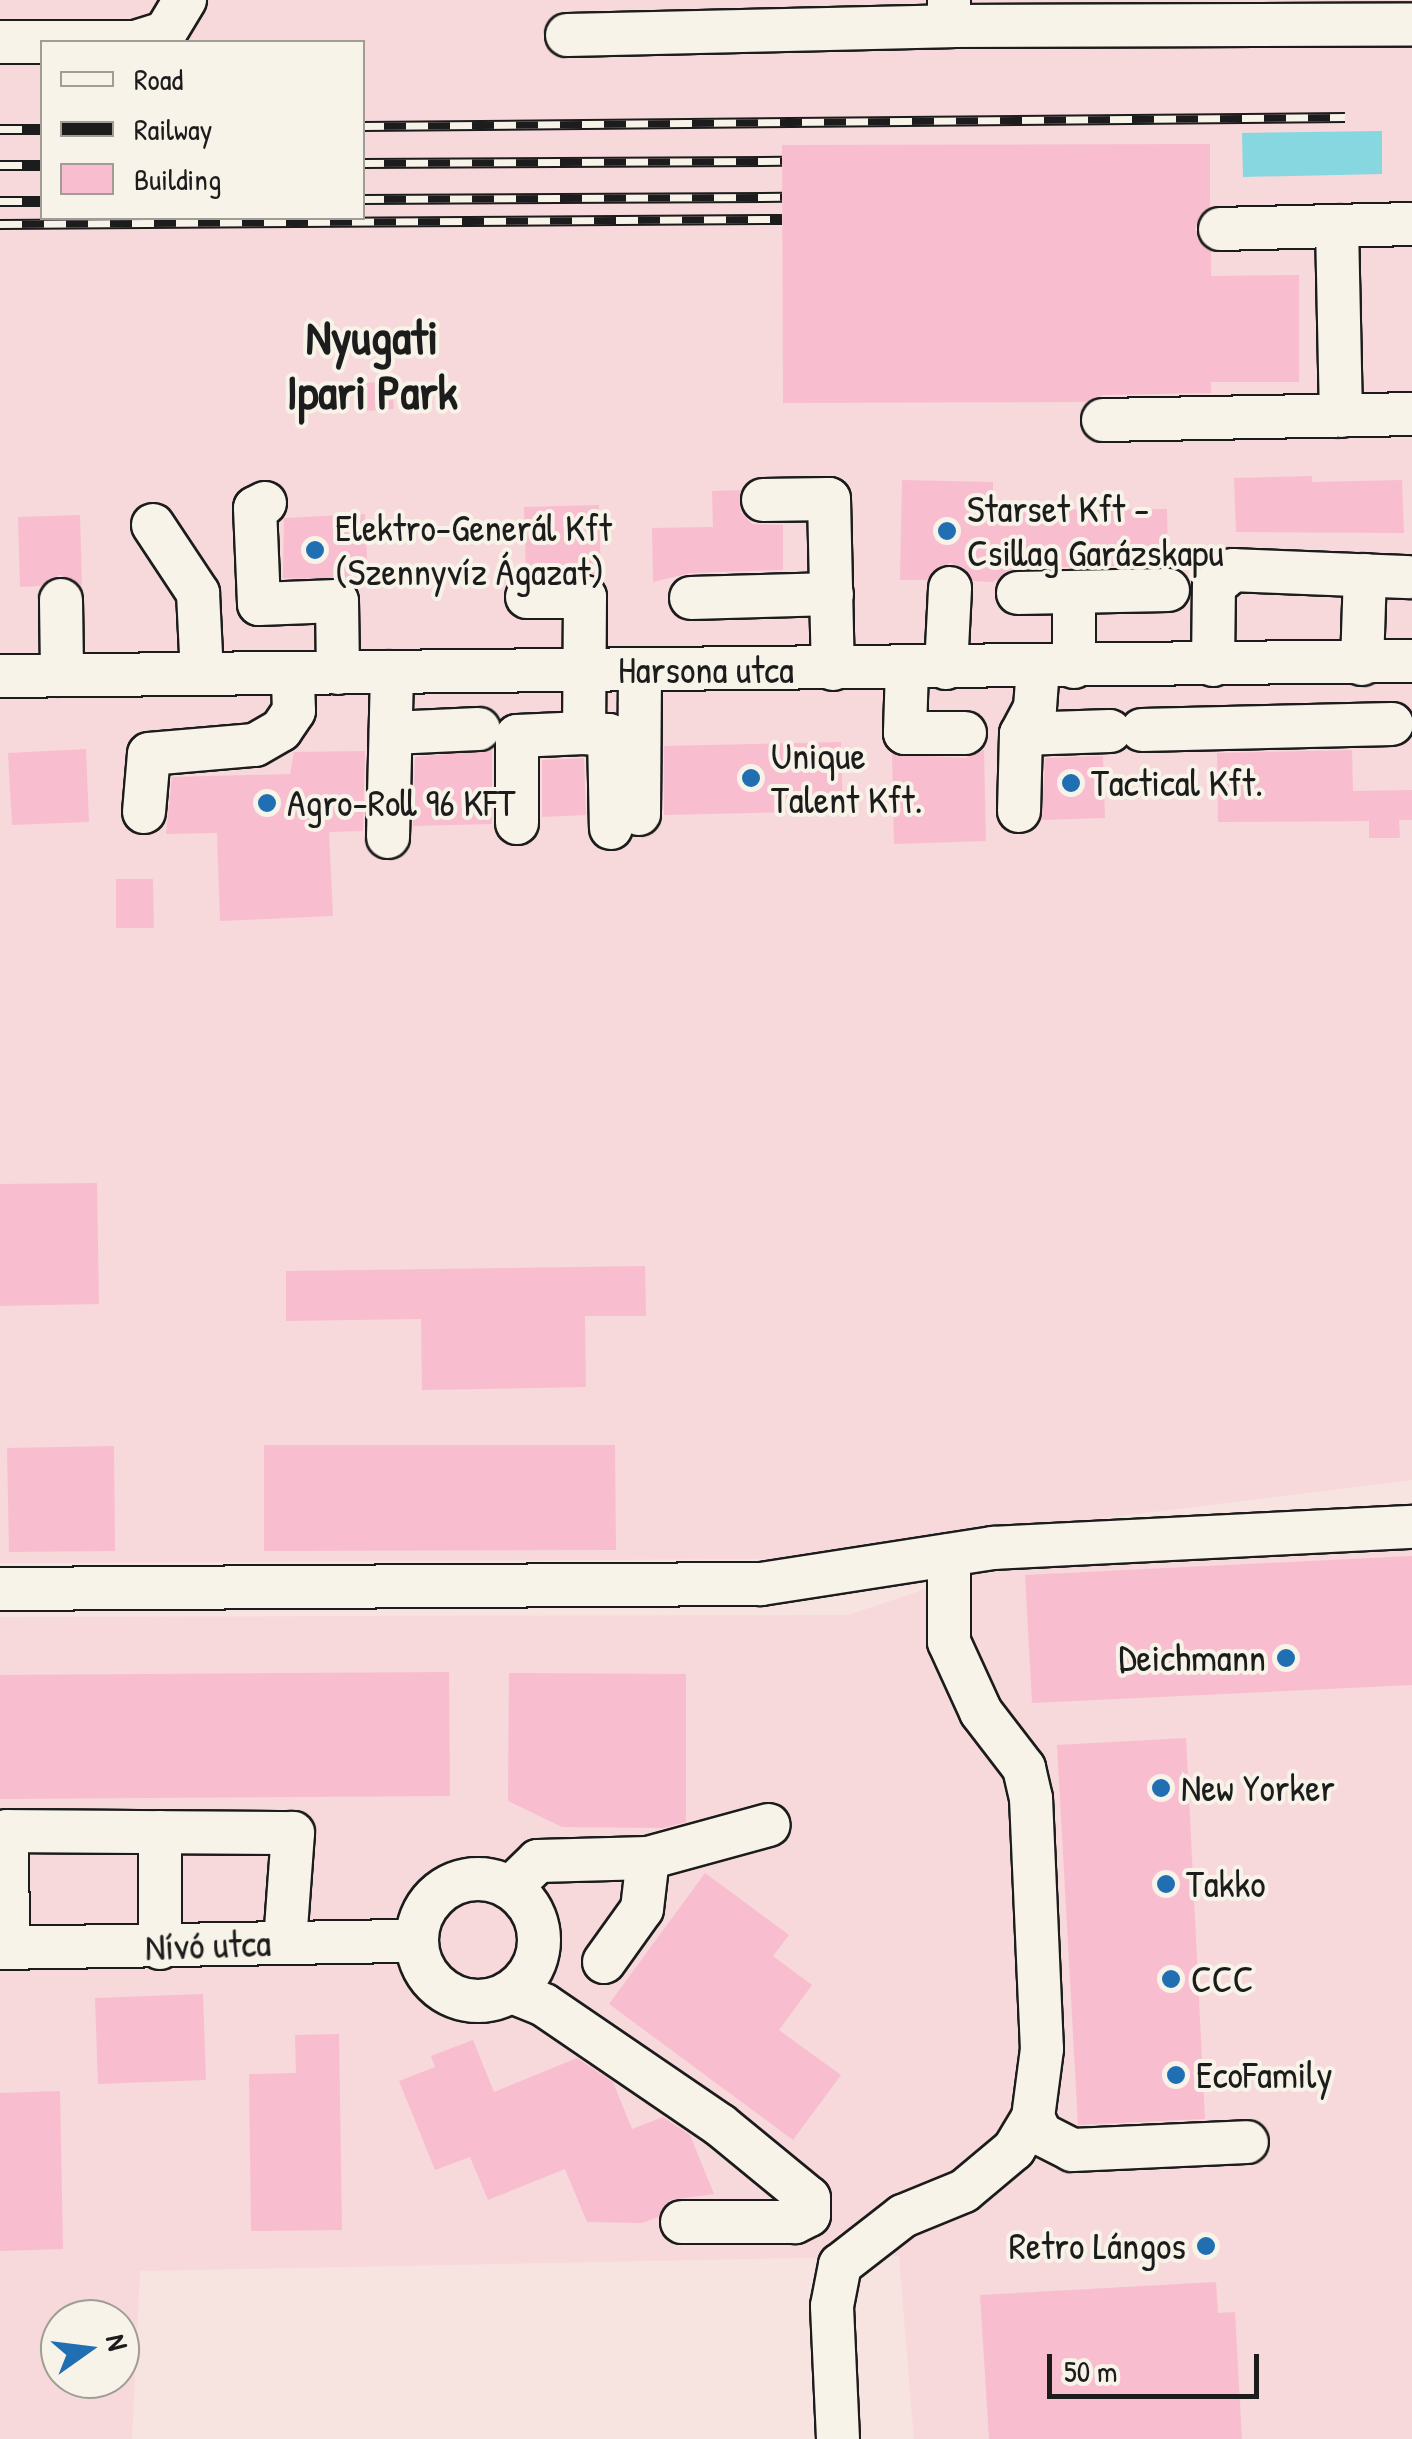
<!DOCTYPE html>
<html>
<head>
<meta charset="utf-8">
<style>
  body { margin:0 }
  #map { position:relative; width:1412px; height:2439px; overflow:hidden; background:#f7e3e0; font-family:"Patrick Hand",sans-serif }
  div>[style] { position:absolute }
  .built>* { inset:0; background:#f7d8db }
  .water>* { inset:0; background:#86d7e0 }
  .building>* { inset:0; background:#f8becf }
  .roads { filter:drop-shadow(2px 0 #1c1c1c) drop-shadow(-2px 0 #1c1c1c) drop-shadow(0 2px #1c1c1c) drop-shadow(0 -2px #1c1c1c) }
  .minor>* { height:42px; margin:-21px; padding:0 21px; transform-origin:21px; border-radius:21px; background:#f7f3e8 }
  .minor>.ring { margin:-21px; padding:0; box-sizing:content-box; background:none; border:42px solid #f7f3e8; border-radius:50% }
  .rail>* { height:11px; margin-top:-5.5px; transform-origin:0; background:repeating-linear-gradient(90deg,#f7f3e8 0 22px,#1c1c1c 0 44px); box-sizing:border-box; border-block:2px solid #1c1c1c }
  .dots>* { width:28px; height:28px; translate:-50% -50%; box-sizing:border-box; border:5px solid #f7f3e8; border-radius:50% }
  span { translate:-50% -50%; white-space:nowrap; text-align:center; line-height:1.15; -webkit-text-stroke:8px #f7f3e8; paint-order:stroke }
  .poi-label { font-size:38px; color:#1c1c1c }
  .left { translate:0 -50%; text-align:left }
  .right { translate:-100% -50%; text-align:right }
  .street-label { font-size:38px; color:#1c1c1c }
  .district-label { font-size:48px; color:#1c1c1c; font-weight:700 }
  .legend { position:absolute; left:40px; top:40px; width:325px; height:180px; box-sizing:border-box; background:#f7f3e8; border:2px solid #9f9d96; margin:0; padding:12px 18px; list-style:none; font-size:30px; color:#1c1c1c }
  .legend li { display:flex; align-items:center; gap:20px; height:50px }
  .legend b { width:50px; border:2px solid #9f9d96 }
  .north { position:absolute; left:40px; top:2299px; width:100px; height:100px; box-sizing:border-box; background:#f7f3e8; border:2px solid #9f9d96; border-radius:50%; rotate:76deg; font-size:28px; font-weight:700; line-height:40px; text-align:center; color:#1c1c1c }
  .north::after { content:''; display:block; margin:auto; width:35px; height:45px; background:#1f6fb2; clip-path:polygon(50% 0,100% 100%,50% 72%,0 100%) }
  .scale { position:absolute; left:1047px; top:2354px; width:212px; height:45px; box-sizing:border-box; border:5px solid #1c1c1c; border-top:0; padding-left:12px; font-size:30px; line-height:35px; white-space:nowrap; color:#1c1c1c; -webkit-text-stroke:8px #f7f3e8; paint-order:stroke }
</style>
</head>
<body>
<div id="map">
  <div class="built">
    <i style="clip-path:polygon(evenodd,0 0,1412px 0,1412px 1480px,771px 1559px,0 1563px,0 0,42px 42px,362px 42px,362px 218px,42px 218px,42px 42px)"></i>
    <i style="clip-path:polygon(evenodd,1412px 1543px,1412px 2439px,914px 2439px,899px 2256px,140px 2271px,132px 2439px,0 2439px,0 1617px,848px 1615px,1016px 1559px,1412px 1543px,60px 2319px,120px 2319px,120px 2379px,60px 2379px,60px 2319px)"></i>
  </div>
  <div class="water">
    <i style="clip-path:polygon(1382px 131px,1382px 174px,1243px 177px,1242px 133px)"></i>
  </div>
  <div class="building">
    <i style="clip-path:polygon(1210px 144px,1210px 207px,1195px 229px,1211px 252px,1211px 276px,1299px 275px,1299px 382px,1211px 382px,1211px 393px,1103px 395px,1086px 402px,783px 403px,782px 145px)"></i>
    <i style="clip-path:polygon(392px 381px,394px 409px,367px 411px,365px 383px)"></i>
    <i style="clip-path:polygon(1312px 476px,1312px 482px,1402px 480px,1404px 533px,1236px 532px,1234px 478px)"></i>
    <i style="clip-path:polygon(902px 480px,993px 482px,993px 510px,1167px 509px,1168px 565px,1018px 568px,992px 582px,973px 581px,964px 568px,950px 563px,927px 580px,900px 580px)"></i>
    <i style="clip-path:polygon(740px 490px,741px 512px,752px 524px,783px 525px,783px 570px,690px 573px,653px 582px,652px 528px,713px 527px,712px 491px)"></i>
    <i style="clip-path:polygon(599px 505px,601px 579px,585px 572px,526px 572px,524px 507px)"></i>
    <i style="clip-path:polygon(365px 514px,368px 580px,283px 578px,284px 518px)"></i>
    <i style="clip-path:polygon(80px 515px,82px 585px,60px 575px,40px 586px,20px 587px,18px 517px)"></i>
    <i style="clip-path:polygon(841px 742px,843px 811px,664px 815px,664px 746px)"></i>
    <i style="clip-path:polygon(86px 749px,89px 822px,12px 825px,8px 753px)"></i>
    <i style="clip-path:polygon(492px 750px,492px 824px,413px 826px,415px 757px)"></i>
    <i style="clip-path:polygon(984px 750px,986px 841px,894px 844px,892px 754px,965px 758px)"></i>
    <i style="clip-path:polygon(1352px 750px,1353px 791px,1412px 790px,1412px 820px,1399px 820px,1400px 838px,1369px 838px,1369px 821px,1218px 822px,1217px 753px)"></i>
    <i style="clip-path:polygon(365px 751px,363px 831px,329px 832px,333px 916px,220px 921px,217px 833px,166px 834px,172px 777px,290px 774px,294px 752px)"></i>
    <i style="clip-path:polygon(1103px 756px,1105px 818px,1042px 820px,1045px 758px)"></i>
    <i style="clip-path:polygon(584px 758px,586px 815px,542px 817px,542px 760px)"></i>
    <i style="clip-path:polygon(116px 879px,153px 879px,154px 928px,116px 928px)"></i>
    <i style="clip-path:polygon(97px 1183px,99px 1304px,0 1306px,0 1184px)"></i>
    <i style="clip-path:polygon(645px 1266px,646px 1316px,585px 1316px,586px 1387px,422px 1390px,421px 1319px,286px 1321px,286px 1271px)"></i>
    <i style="clip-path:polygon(264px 1445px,615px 1445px,616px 1550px,264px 1551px)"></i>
    <i style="clip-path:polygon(114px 1446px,115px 1551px,9px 1552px,7px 1448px)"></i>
    <i style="clip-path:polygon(1412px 1556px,1412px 1685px,1032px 1703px,1025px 1575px)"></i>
    <i style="clip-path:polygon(449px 1672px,450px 1796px,0 1799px,0 1675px)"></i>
    <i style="clip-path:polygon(509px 1673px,686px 1674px,686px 1822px,663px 1828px,562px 1827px,508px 1801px)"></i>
    <i style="clip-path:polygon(1186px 1738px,1205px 2119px,1078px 2125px,1057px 1745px)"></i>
    <i style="clip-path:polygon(705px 1873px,789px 1935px,773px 1956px,812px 1985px,779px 2030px,841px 2075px,793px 2140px,609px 2004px)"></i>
    <i style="clip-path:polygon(203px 1994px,206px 2080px,98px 2084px,95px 1998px)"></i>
    <i style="clip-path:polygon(339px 2034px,342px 2230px,251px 2231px,249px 2074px,296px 2073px,295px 2035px)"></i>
    <i style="clip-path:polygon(473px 2040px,494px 2092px,577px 2058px,613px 2082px,632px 2129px,663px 2117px,690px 2135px,714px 2194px,670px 2200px,658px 2217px,642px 2223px,587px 2222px,565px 2169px,488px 2200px,470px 2157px,435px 2170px,399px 2081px,435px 2067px,431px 2056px)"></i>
    <i style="clip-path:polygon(60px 2091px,63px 2249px,0 2251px,0 2093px)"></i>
    <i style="clip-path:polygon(1216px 2282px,1218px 2313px,1235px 2312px,1242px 2439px,989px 2439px,980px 2295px)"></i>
  </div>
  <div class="roads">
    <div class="minor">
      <i style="left:949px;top:0;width:26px;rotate:90deg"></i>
      <i style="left:949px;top:26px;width:463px;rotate:-0.2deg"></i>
      <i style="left:567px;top:35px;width:382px;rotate:-1.3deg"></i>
      <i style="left:0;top:42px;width:135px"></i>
      <i style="left:135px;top:42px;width:31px;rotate:-17deg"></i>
      <i style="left:165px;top:33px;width:39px;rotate:-59deg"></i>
      <i style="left:1337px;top:226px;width:190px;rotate:88.8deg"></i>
      <i style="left:1220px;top:229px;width:192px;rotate:-1.5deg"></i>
      <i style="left:1103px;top:420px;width:309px;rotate:-1.1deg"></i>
      <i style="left:763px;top:500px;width:66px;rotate:-0.9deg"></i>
      <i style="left:829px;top:499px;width:170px;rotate:88.7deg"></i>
      <i style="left:265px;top:503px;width:11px;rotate:153deg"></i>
      <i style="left:255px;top:508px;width:96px;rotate:87.6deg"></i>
      <i style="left:259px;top:604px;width:78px;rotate:-2.2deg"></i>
      <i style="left:337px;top:601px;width:72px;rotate:89.2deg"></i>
      <i style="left:153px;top:525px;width:82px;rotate:56.5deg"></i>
      <i style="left:198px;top:593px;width:81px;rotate:87.2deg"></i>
      <i style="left:1018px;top:593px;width:150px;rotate:-1.1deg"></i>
      <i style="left:527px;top:597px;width:58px"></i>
      <i style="left:585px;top:597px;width:136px;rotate:90.4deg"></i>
      <i style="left:691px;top:598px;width:141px;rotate:-1.6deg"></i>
      <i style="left:61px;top:600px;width:75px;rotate:89.2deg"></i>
      <i style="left:1362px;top:664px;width:89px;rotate:-88.1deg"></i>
      <i style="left:1213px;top:665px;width:79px;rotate:-89.3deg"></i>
      <i style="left:1214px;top:586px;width:25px;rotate:-40deg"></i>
      <i style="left:1233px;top:570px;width:176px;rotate:2.3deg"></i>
      <i style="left:1074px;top:667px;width:74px;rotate:-90deg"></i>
      <i style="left:907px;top:668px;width:65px;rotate:91.8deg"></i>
      <i style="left:905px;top:733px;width:60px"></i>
      <i style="left:946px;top:668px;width:80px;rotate:-87.1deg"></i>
      <i style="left:0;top:676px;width:1412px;rotate:-0.61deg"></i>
      <i style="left:1142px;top:730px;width:250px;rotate:-1.4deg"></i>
      <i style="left:391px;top:733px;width:88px;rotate:-2.6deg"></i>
      <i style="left:1021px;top:734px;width:89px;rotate:-1.9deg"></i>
      <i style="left:1019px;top:811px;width:77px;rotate:-88.5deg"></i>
      <i style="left:1021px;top:734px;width:30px;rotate:-62deg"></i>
      <i style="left:1035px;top:708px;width:41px;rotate:-85.8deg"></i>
      <i style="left:144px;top:812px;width:58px;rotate:-85.1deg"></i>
      <i style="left:149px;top:754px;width:106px;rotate:-4.9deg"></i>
      <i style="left:255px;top:745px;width:30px;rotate:-30deg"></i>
      <i style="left:281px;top:730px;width:23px;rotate:-56deg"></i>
      <i style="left:294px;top:711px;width:38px;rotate:-92deg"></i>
      <i style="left:639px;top:814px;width:144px;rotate:-89.6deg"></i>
      <i style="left:517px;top:823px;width:87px;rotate:-90deg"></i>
      <i style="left:517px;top:736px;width:67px;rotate:-2.6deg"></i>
      <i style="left:584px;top:733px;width:25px;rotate:5deg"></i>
      <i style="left:609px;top:735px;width:93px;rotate:88.8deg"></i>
      <i style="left:388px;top:837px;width:165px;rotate:-88.6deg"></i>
      <i style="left:949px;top:1555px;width:87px;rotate:90deg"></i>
      <i style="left:949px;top:1642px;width:77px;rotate:65.4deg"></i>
      <i style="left:981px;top:1712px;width:71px;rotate:52.5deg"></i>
      <i style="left:1024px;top:1768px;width:31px;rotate:77deg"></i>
      <i style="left:1031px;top:1798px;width:251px;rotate:87.5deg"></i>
      <i style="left:1042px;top:2049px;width:69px;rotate:97.5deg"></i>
      <i style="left:1033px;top:2117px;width:19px;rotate:65deg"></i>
      <i style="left:1041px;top:2134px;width:35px;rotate:27deg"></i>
      <i style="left:1072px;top:2150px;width:175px;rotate:-2.6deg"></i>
      <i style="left:0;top:1589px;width:761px;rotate:-0.38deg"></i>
      <i style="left:761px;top:1584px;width:235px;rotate:-8.8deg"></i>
      <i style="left:993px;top:1548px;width:420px;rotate:-2.9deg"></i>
      <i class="ring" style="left:417px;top:1879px;width:80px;height:80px"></i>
      <i style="left:510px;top:1888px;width:39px;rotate:-44deg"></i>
      <i style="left:538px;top:1861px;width:110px;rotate:-1.6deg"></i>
      <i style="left:648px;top:1858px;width:125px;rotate:-15.3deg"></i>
      <i style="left:0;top:1948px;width:416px;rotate:-1deg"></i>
      <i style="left:8px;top:1948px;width:117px;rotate:-90.5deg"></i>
      <i style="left:7px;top:1831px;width:286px;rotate:0.4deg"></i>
      <i style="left:293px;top:1833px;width:109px;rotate:94.2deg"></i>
      <i style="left:160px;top:1948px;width:116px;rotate:-90deg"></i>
      <i style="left:604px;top:1962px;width:65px;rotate:-54.4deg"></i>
      <i style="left:642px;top:1909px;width:51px;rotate:-83.3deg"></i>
      <i style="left:512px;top:1992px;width:35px;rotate:22deg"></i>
      <i style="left:544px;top:2005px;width:213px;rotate:34.3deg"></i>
      <i style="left:720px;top:2125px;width:115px;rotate:39.4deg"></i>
      <i style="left:809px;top:2198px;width:17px;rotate:90deg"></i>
      <i style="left:809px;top:2215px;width:16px;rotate:153deg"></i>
      <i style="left:795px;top:2222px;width:113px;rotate:180deg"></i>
      <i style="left:838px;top:2439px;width:133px;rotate:-92.6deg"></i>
      <i style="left:832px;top:2306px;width:42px;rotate:-79deg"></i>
      <i style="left:840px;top:2265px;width:80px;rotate:-37.9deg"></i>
      <i style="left:903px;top:2216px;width:66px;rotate:-22.3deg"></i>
      <i style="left:964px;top:2191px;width:65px;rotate:-40deg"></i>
      <i style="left:1014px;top:2149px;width:37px;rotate:-59deg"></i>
    </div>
  </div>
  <div class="rail">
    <i style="left:362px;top:126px;width:983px;rotate:-0.52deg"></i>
    <i style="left:0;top:129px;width:42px"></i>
    <i style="left:362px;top:163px;width:420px;rotate:-0.3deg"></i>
    <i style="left:0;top:165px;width:42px"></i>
    <i style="left:362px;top:199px;width:420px;rotate:-0.3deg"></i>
    <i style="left:0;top:201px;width:42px"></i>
    <i style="left:0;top:224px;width:782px;rotate:-0.37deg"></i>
  </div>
  <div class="dots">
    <i style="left:947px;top:531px;background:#1f6fb2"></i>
    <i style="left:315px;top:550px;background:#1f6fb2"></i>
    <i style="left:751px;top:778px;background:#1f6fb2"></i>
    <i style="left:1071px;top:783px;background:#1f6fb2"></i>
    <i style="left:267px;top:803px;background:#1f6fb2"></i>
    <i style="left:1286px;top:1658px;background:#1f6fb2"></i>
    <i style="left:1161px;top:1788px;background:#1f6fb2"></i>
    <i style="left:1166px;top:1884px;background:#1f6fb2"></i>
    <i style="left:1171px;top:1979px;background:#1f6fb2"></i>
    <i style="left:1176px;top:2075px;background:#1f6fb2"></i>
    <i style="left:1206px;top:2246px;background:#1f6fb2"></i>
  </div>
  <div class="poi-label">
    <span class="left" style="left:967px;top:531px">Starset Kft -<br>Csillag Garázskapu</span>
    <span class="left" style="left:335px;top:550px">Elektro-Generál Kft<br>(Szennyvíz Ágazat)</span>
    <span class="left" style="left:771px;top:778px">Unique<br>Talent Kft.</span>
    <span class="left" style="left:1091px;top:783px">Tactical Kft.</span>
    <span class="left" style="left:287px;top:803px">Agro-Roll 96 KFT</span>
    <span class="right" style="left:1266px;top:1658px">Deichmann</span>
    <span class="left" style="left:1181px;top:1788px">New Yorker</span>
    <span class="left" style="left:1186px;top:1884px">Takko</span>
    <span class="left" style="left:1191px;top:1979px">CCC</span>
    <span class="left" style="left:1196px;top:2075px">EcoFamily</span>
    <span class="right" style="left:1186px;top:2246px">Retro Lángos</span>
  </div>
  <div class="street-label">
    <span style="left:706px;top:670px">Harsona utca</span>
    <span style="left:208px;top:1945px;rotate:-2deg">Nívó utca</span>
  </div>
  <div class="district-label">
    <span style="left:372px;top:364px">Nyugati<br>Ipari Park</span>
  </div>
  <ul class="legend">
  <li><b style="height:12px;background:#f7f3e8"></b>Road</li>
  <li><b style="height:12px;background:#1c1c1c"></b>Railway</li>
  <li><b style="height:28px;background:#f8becf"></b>Building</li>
  </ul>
  <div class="north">N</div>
  <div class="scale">50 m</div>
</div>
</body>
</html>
